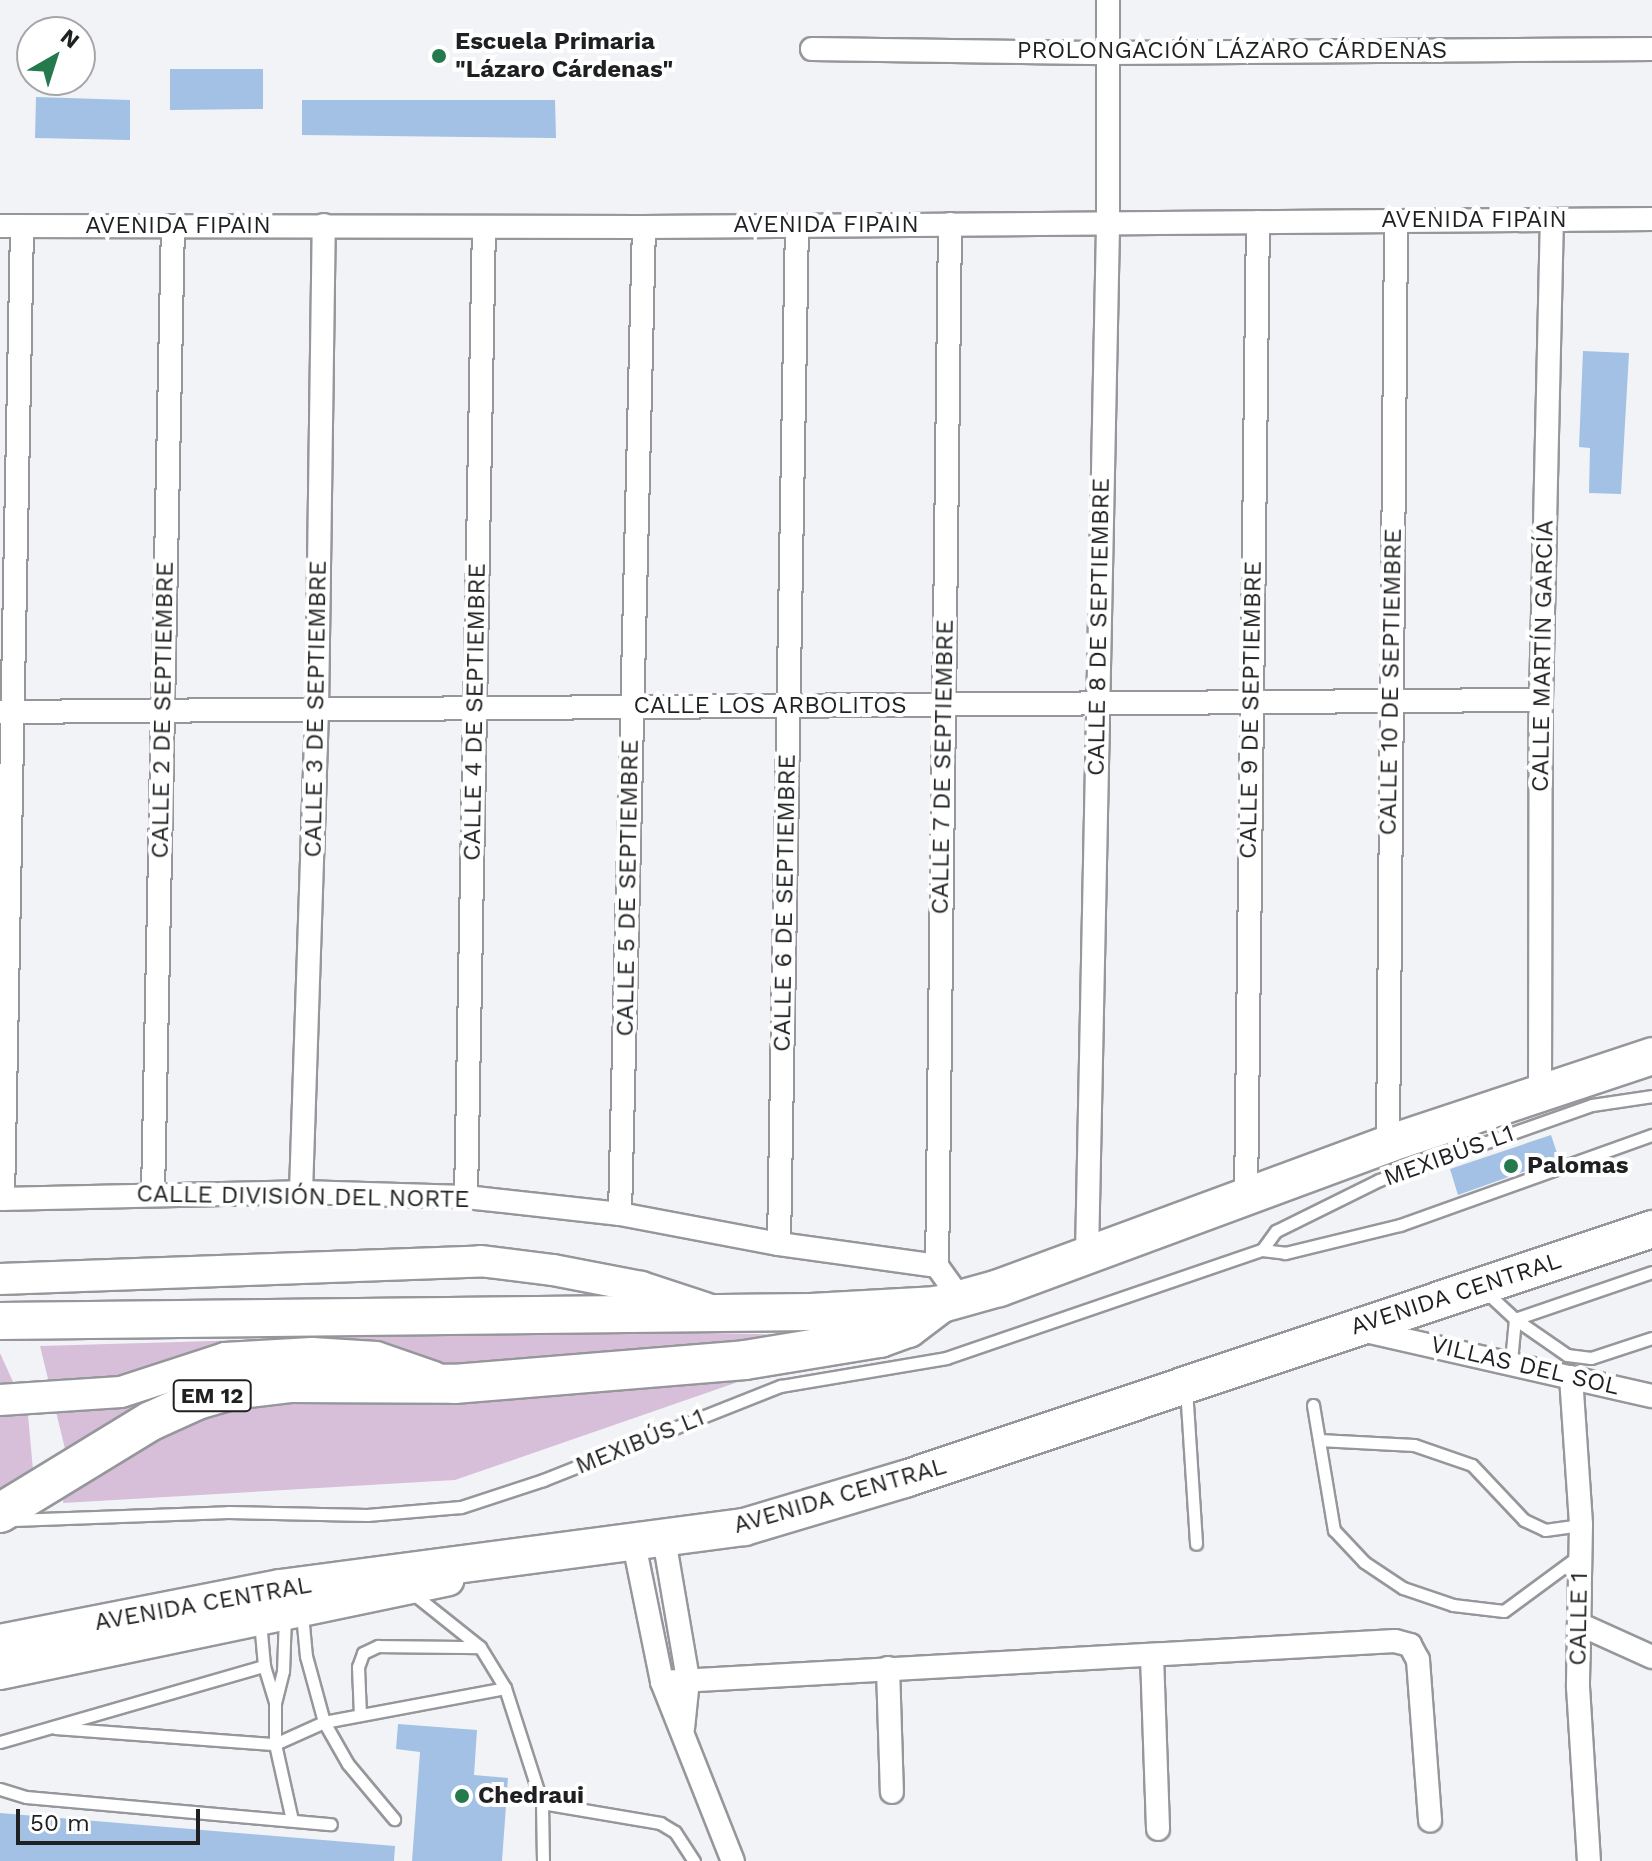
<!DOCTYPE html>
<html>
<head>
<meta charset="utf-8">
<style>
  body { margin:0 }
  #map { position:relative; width:1652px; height:1861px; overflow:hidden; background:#f2f3f7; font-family:"Work Sans",sans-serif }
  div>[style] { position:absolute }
  .green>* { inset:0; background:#d7bfd9 }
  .building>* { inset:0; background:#a2c1e4 }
  .roads { filter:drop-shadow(2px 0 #96979b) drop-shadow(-2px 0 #96979b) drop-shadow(0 2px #96979b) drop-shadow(0 -2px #96979b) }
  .service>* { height:11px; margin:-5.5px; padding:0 5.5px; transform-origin:5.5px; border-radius:5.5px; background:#fff }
  .minor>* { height:22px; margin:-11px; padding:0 11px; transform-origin:11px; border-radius:11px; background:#fff }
  .secondary>* { height:30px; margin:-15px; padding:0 15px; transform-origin:15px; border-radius:15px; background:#fff }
  .trunk>* { height:36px; margin:-18px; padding:0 18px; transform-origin:18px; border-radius:18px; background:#fff }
  .motorway>* { height:38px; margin:-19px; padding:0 19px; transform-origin:19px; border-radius:19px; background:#fff }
  .dots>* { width:22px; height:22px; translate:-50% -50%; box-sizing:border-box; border:4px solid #fff; border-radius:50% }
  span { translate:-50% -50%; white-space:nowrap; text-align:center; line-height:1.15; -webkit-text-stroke:8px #fff; paint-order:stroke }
  .shield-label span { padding:2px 6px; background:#fff; border:2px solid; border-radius:6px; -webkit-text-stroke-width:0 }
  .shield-label { font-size:22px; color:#1f2021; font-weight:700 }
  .poi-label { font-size:24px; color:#1f2021; font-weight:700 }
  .left { translate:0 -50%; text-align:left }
  .street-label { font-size:24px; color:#1f2021 }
  .north { position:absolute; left:16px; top:16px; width:80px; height:80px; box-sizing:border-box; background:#fff; border:2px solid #a5a6a6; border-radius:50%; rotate:39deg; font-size:22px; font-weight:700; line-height:32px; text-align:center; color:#1f2021 }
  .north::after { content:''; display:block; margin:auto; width:28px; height:36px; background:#247a4d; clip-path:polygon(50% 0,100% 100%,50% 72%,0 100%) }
  .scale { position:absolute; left:16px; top:1809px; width:184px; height:36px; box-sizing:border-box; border:4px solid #1f2021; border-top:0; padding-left:10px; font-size:24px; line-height:28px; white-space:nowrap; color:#1f2021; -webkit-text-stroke:6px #fff; paint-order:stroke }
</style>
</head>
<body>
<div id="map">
  <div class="green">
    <i style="clip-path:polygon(598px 1330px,868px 1337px,455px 1480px,63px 1503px,67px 1457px,40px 1346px)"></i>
    <i style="clip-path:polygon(0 1353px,28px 1415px,33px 1470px,31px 1498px,0 1499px)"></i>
  </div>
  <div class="building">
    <i style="clip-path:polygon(170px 69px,263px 69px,263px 109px,170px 110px)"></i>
    <i style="clip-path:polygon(36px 97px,130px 100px,130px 140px,35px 138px)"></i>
    <i style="clip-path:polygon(302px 100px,555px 100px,556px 138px,302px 135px)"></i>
    <i style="clip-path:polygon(1583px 351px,1629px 353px,1621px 494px,1589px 493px,1590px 448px,1579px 447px)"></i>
    <i style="clip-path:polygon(1551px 1135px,1559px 1159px,1458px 1195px,1450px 1169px)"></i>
    <i style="clip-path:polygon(398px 1724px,477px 1730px,474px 1775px,508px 1778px,502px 1861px,412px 1861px,420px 1752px,396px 1749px)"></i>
    <i style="clip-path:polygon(0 1813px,395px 1846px,394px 1861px,0 1861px)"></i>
  </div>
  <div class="roads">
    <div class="service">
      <i style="left:1262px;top:1250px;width:24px;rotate:-54deg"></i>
      <i style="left:1276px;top:1231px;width:115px;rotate:-26.3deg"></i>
      <i style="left:1379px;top:1180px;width:226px;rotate:-19.4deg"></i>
      <i style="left:1592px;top:1105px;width:61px;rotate:-8.5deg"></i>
      <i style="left:1486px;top:1292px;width:40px;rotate:43deg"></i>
      <i style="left:1515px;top:1319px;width:63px;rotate:34.7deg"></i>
      <i style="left:1567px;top:1355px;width:24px;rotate:7deg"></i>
      <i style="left:1591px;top:1358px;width:64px;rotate:-18.2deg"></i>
      <i style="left:1511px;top:1361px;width:42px;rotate:-84.6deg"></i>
      <i style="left:1515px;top:1319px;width:145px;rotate:-18.9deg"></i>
      <i style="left:1186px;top:1388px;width:156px;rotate:86.3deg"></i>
      <i style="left:1313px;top:1405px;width:127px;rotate:80.5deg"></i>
      <i style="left:1334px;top:1530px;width:44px;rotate:46.8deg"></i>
      <i style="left:1364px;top:1562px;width:47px;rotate:33.7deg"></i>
      <i style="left:1403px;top:1588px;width:53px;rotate:18.8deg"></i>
      <i style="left:1453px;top:1605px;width:51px;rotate:6.7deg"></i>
      <i style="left:1504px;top:1611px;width:94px;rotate:-36.4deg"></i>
      <i style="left:1319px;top:1440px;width:95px;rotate:3deg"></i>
      <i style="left:1414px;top:1445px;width:61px;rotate:19deg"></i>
      <i style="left:1472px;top:1465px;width:76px;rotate:46.6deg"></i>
      <i style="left:1524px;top:1520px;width:23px;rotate:25deg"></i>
      <i style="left:1545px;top:1530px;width:36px;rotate:-8deg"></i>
      <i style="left:13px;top:1520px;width:215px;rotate:-2.1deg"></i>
      <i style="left:228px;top:1512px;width:139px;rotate:1.2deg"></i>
      <i style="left:367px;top:1515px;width:94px;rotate:-4.9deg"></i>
      <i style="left:461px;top:1507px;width:86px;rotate:-18.2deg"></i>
      <i style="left:543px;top:1480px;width:256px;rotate:-21.6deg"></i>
      <i style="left:781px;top:1386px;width:167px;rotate:-9.6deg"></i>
      <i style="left:946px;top:1358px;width:334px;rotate:-18.9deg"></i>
      <i style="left:1262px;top:1250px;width:23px;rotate:7deg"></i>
      <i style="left:1285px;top:1253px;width:118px;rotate:-13.7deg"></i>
      <i style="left:1400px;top:1225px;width:268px;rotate:-19.7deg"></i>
      <i style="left:411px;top:1592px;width:88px;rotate:38.6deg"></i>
      <i style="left:480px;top:1647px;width:48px;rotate:58.6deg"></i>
      <i style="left:505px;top:1688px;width:121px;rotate:72.2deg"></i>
      <i style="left:542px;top:1803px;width:58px;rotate:89deg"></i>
      <i style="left:302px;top:1614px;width:42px;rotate:84.6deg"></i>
      <i style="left:306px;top:1656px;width:68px;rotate:74.7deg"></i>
      <i style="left:324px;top:1722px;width:48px;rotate:60.3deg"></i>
      <i style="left:348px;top:1764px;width:72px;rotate:50.1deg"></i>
      <i style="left:285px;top:1615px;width:56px;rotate:92deg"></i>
      <i style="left:283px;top:1671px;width:33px;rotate:104deg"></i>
      <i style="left:275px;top:1703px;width:41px;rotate:90deg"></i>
      <i style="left:275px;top:1744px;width:78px;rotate:77.4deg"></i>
      <i style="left:260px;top:1621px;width:45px;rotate:84.9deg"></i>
      <i style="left:264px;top:1666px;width:38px;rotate:73deg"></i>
      <i style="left:360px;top:1715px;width:48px;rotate:-92.4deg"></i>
      <i style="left:358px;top:1667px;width:15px;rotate:-70deg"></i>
      <i style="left:363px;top:1653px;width:17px;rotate:-25deg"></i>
      <i style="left:378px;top:1646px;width:102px;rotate:0.6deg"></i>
      <i style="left:55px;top:1728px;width:221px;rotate:4.2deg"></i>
      <i style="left:275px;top:1744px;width:54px;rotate:-24.2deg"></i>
      <i style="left:324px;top:1722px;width:184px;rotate:-10.6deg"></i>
      <i style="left:0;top:1742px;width:275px;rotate:-16.1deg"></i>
      <i style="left:0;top:1789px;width:27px;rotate:17deg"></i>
      <i style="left:26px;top:1797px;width:306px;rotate:5.1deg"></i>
      <i style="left:542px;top:1803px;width:120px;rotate:9.6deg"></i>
      <i style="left:660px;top:1823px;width:17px;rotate:31deg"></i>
      <i style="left:675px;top:1832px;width:35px;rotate:57deg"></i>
    </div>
    <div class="minor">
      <i style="left:812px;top:49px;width:296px;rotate:0.8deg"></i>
      <i style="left:1108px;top:53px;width:544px;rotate:-0.42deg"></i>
      <i style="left:950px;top:224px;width:1042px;rotate:90.71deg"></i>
      <i style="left:937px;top:1266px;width:43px;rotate:54.5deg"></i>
      <i style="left:0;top:226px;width:644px;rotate:0.09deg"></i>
      <i style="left:644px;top:227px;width:1008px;rotate:-0.45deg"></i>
      <i style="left:0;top:712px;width:1541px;rotate:-0.45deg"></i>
      <i style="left:1540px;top:1093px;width:393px;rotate:-89.9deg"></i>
      <i style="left:1541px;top:700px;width:480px;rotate:-88.7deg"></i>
      <i style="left:1388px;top:1144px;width:923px;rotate:-89.5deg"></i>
      <i style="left:301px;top:1192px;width:482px;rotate:-88.1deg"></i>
      <i style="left:317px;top:710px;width:485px;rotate:-89.2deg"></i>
      <i style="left:153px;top:1194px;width:968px;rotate:-88.82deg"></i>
      <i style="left:466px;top:1197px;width:970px;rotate:-88.94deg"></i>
      <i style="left:0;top:1199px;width:301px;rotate:-1.3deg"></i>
      <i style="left:301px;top:1192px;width:165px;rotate:1.7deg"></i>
      <i style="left:466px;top:1197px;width:155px;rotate:6.3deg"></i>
      <i style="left:620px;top:1214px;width:162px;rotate:10.7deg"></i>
      <i style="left:779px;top:1244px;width:160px;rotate:7.9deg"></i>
      <i style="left:3px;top:1199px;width:973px;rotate:-88.88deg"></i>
      <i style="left:1246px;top:1199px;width:977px;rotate:-89.3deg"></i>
      <i style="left:620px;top:1214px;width:987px;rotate:-88.61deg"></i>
      <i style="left:779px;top:1244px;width:1018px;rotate:-88.99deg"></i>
      <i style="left:1087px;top:1255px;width:1032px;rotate:-88.83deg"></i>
      <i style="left:1108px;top:223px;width:223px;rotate:-90deg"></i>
      <i style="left:1361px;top:1330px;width:298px;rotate:12.8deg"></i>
      <i style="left:1571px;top:1377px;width:148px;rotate:86.1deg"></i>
      <i style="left:1581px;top:1525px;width:162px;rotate:91.1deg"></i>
      <i style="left:1578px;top:1687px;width:174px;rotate:86.4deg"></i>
      <i style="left:664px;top:1539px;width:143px;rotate:80.3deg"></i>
      <i style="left:688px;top:1680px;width:48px;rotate:95.9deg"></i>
      <i style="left:634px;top:1544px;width:141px;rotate:78.5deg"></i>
      <i style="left:662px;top:1682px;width:193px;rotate:68.4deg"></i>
      <i style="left:1579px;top:1624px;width:80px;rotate:24.3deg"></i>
      <i style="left:1152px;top:1656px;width:173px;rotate:88deg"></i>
      <i style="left:888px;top:1668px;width:124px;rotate:88.2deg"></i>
      <i style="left:662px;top:1682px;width:734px;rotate:-3.2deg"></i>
      <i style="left:1395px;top:1641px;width:16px;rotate:15deg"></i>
      <i style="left:1410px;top:1645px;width:17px;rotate:62deg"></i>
      <i style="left:1418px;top:1660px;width:161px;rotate:85.7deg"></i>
    </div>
    <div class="secondary">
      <i style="left:0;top:1279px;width:480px;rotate:-2.1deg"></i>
      <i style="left:480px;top:1261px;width:74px;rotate:7deg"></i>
      <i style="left:553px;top:1270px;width:90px;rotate:10.9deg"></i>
      <i style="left:641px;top:1287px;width:67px;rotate:18.2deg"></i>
      <i style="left:0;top:1400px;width:121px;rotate:-3.8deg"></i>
      <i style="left:121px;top:1392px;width:109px;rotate:-18.1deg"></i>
      <i style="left:225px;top:1358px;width:87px;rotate:-3.3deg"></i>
      <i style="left:312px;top:1353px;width:64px;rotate:3.6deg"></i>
      <i style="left:376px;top:1357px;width:61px;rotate:19deg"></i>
      <i style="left:0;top:1674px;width:458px;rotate:-11.8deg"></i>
    </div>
    <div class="trunk">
      <i style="left:0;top:1321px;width:811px;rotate:-0.64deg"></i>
      <i style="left:811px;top:1312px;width:127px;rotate:-3.2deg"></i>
      <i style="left:938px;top:1305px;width:63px;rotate:-15.6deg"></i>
      <i style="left:999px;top:1288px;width:415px;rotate:-20.3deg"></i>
      <i style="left:1388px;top:1144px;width:278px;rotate:-18.4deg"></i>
      <i style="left:0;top:1643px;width:286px;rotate:-11.1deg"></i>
      <i style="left:281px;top:1588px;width:467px;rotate:-7.5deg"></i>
      <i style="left:744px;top:1527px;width:168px;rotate:-16.6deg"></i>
      <i style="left:905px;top:1479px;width:788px;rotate:-18.5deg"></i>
    </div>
    <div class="motorway">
      <i style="left:0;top:1513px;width:177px;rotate:-31.4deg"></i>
      <i style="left:151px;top:1421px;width:51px;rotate:-24.5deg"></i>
      <i style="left:197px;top:1400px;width:37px;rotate:-16deg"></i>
      <i style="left:233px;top:1390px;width:57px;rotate:-7deg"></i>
      <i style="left:290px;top:1383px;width:164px;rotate:0.3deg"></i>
      <i style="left:454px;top:1384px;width:292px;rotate:-4.7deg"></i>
      <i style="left:745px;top:1360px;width:137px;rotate:-9.3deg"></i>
      <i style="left:880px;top:1338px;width:30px;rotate:-20deg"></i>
      <i style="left:908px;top:1328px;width:38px;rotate:-37deg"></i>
    </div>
  </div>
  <div class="dots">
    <i style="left:439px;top:56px;background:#247a4d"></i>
    <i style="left:1511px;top:1166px;background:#247a4d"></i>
    <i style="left:462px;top:1796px;background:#247a4d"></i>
  </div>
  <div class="shield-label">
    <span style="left:212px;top:1396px">EM 12</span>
  </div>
  <div class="poi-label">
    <span class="left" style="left:455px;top:56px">Escuela Primaria<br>"Lázaro Cárdenas"</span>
    <span class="left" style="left:1527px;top:1166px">Palomas</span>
    <span class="left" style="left:478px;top:1796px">Chedraui</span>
  </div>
  <div class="street-label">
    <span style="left:1232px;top:51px">PROLONGACIÓN LÁZARO CÁRDENAS</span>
    <span style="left:1474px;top:220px">AVENIDA FIPAIN</span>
    <span style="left:826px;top:225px">AVENIDA FIPAIN</span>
    <span style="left:178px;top:226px">AVENIDA FIPAIN</span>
    <span style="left:1099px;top:627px;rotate:-89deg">CALLE 8 DE SEPTIEMBRE</span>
    <span style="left:1543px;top:656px;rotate:-89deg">CALLE MARTÍN GARCÍA</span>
    <span style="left:1391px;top:682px;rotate:-89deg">CALLE 10 DE SEPTIEMBRE</span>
    <span style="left:770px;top:706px">CALLE LOS ARBOLITOS</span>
    <span style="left:316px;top:709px;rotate:-89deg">CALLE 3 DE SEPTIEMBRE</span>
    <span style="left:163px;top:710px;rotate:-89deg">CALLE 2 DE SEPTIEMBRE</span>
    <span style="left:1251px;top:710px;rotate:-89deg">CALLE 9 DE SEPTIEMBRE</span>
    <span style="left:475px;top:712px;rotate:-89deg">CALLE 4 DE SEPTIEMBRE</span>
    <span style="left:943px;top:767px;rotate:-89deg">CALLE 7 DE SEPTIEMBRE</span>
    <span style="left:628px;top:888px;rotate:-89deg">CALLE 5 DE SEPTIEMBRE</span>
    <span style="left:785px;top:903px;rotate:-89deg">CALLE 6 DE SEPTIEMBRE</span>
    <span style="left:1449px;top:1156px;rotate:-20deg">MEXIBÚS L1</span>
    <span style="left:303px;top:1197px;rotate:1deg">CALLE DIVISIÓN DEL NORTE</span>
    <span style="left:1456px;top:1294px;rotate:-18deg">AVENIDA CENTRAL</span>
    <span style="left:1525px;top:1366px;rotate:13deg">VILLAS DEL SOL</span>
    <span style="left:640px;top:1442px;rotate:-22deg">MEXIBÚS L1</span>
    <span style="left:840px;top:1496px;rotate:-16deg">AVENIDA CENTRAL</span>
    <span style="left:203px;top:1604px;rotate:-10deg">AVENIDA CENTRAL</span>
    <span style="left:1579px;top:1619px;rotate:-89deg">CALLE 1</span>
  </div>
  <div class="north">N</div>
  <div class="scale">50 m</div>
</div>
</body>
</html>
